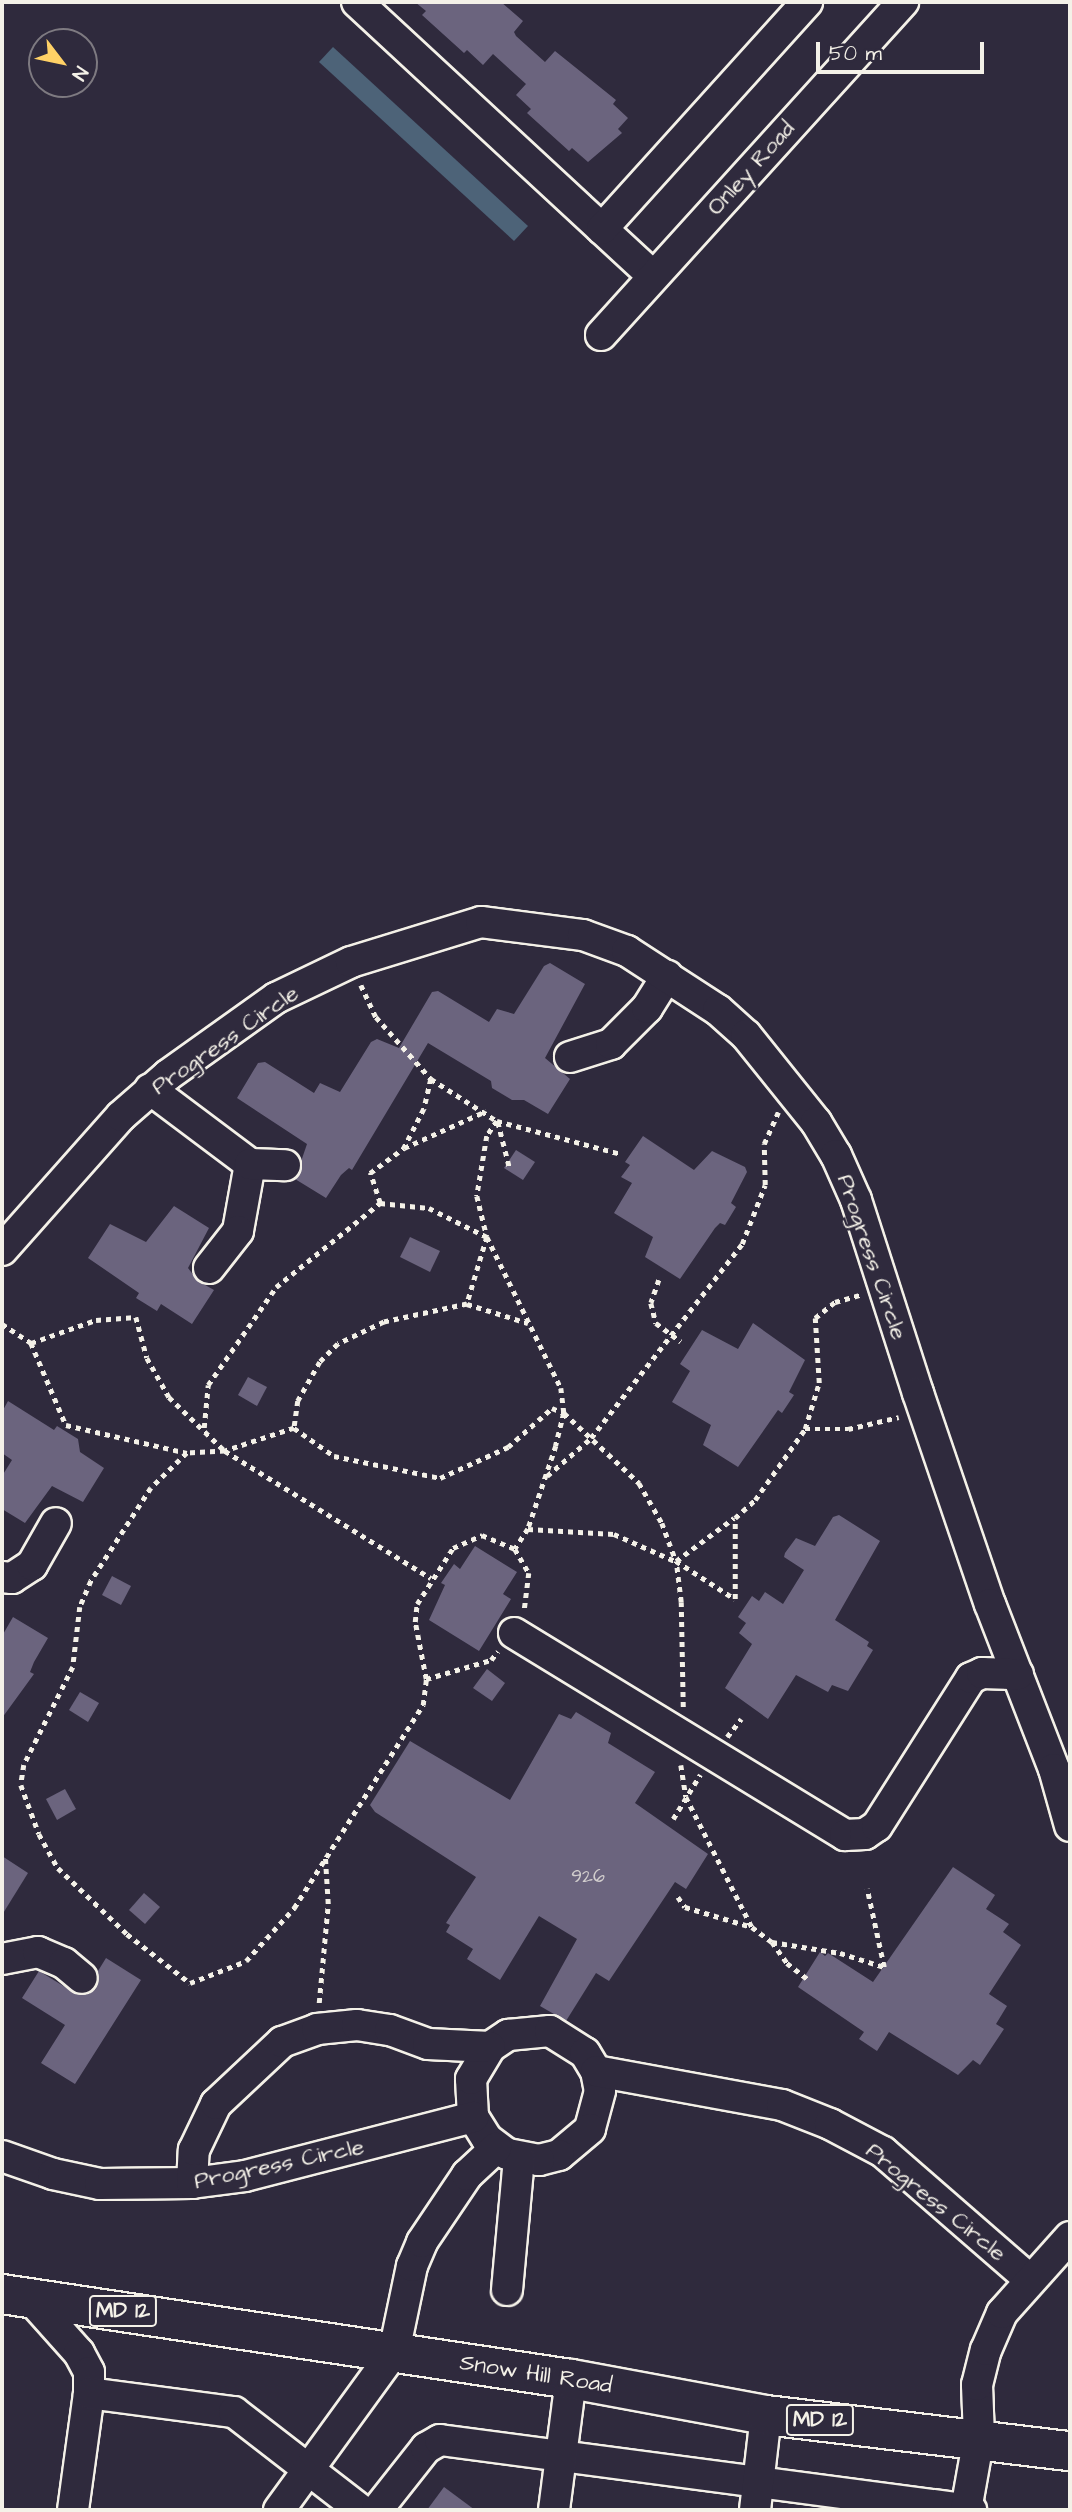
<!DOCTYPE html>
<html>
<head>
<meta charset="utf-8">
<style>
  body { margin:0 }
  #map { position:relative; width:1072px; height:2512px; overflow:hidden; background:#2f2a3d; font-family:"Architects Daughter",sans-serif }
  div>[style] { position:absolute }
  .water>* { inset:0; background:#4d6378 }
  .building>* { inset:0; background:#6b647e }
  .path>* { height:4.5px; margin-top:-2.25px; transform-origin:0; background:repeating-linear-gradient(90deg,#f4f1e8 0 5px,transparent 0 10px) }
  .roads { filter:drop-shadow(2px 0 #f4f1e8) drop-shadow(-2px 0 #f4f1e8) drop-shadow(0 2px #f4f1e8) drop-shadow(0 -2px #f4f1e8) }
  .minor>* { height:30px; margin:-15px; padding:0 15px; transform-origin:15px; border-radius:15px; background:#2f2a3d }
  .major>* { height:38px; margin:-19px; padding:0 19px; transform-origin:19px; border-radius:19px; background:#2f2a3d }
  span { translate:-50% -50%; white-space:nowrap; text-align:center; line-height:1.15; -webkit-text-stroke:5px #2f2a3d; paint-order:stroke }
  .number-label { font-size:19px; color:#d2cece }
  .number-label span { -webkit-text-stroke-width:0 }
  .shield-label span { padding:2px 5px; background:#2f2a3d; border:2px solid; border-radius:5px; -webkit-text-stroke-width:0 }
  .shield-label { font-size:21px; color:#f4f1e8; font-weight:700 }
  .street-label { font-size:23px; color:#f4f1e8 }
  .frame { position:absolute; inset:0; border:4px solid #f4f1e8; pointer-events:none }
  .north { position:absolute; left:28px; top:28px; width:70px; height:70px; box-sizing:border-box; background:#2f2a3d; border:2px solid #7e7a81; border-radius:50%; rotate:122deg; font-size:19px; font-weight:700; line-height:28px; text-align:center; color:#f4f1e8 }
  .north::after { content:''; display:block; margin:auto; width:24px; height:32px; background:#ffd166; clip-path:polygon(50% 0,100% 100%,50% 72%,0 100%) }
  .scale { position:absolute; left:816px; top:42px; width:168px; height:32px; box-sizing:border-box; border:4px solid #f4f1e8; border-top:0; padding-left:9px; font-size:21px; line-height:24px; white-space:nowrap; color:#f4f1e8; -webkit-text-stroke:5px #2f2a3d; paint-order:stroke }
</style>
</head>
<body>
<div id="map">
  <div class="water">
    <i style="clip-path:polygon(333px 47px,528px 226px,514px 241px,319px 62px)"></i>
  </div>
  <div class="building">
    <i style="clip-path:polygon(415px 2px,501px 2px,523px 21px,514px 32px,516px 36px,545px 62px,555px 51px,616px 100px,613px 104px,628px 118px,618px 129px,622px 133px,588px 162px,572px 148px,569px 151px,527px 113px,531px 109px,516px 95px,526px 84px,493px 54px,483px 65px,467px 50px,464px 53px,422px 15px,426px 11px)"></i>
    <i style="clip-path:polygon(550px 963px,585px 984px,545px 1058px,570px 1079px,548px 1114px,524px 1100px,512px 1100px,492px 1088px,491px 1081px,428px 1043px,352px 1170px,349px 1168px,341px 1175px,326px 1198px,295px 1179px,307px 1144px,237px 1098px,258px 1063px,265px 1062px,314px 1093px,320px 1083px,340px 1092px,371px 1042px,377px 1039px,399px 1048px,432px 992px,438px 991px,489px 1022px,497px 1009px,514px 1014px,544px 966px)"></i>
    <i style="clip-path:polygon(643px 1136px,694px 1170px,712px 1151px,745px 1167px,747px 1172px,731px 1203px,736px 1207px,725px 1225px,720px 1223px,715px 1228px,680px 1279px,645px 1257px,653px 1237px,614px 1213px,632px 1183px,621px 1177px,630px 1165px,625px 1162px)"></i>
    <i style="clip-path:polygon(516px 1150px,535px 1162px,523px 1180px,504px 1168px)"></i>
    <i style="clip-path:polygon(174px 1206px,209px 1228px,188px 1268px,198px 1281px,214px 1290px,192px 1324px,161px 1304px,157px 1311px,136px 1298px,139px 1293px,88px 1258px,110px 1224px,146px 1242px)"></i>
    <i style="clip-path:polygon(410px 1237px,440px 1251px,430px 1272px,400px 1257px)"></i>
    <i style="clip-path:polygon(753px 1323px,805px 1360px,789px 1392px,794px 1395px,782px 1413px,778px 1410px,738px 1467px,703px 1445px,711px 1425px,672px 1402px,690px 1371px,680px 1364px,702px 1330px,738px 1349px)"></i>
    <i style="clip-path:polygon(248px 1377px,267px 1387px,257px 1406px,238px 1395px)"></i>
    <i style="clip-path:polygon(8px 1401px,54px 1430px,57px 1426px,78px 1439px,80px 1452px,104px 1468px,83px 1502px,52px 1486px,25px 1523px,2px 1509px,2px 1476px,12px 1460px,2px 1453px,2px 1412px)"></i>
    <i style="clip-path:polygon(839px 1515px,880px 1541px,835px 1620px,869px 1642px,867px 1646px,873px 1650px,848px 1691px,832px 1685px,828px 1692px,796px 1675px,768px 1719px,725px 1688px,752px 1644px,739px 1633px,746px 1623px,738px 1617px,752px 1596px,759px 1601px,765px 1592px,783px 1604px,804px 1570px,784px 1557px,785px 1553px,796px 1538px,815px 1546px,833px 1517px)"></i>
    <i style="clip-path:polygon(475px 1546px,517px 1572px,503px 1594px,511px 1599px,479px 1651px,429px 1620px,445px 1585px,441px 1583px,454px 1564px,460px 1569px)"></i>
    <i style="clip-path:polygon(112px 1576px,131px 1586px,121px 1605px,102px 1595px)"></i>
    <i style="clip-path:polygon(13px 1617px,48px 1638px,34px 1662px,30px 1672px,34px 1674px,2px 1718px,2px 1636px)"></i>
    <i style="clip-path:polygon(487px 1669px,505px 1683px,492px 1701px,473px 1688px)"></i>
    <i style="clip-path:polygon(80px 1692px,99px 1703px,88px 1722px,69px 1710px)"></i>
    <i style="clip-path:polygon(576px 1712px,611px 1733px,608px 1743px,655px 1772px,635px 1803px,708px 1854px,686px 1889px,675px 1882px,609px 1981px,596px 1973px,566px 2021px,540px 2006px,577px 1939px,539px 1916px,500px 1980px,467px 1959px,473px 1949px,446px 1932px,450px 1925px,446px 1923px,476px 1877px,375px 1812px,370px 1805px,410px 1741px,510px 1800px,559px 1714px,571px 1719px)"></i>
    <i style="clip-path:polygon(65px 1789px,76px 1809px,57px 1820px,46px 1799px)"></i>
    <i style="clip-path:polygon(2px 1856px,28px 1873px,2px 1915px)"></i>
    <i style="clip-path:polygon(953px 1867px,995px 1895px,986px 1909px,1009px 1924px,1003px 1932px,1021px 1945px,989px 1994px,1007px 2006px,996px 2024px,1004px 2029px,980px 2065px,973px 2060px,958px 2075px,889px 2032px,877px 2051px,859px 2039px,864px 2032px,798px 1987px,820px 1952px,825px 1956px,828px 1953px,873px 1982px)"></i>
    <i style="clip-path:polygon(144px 1893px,160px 1907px,145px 1924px,129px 1910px)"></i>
    <i style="clip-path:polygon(106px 1958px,141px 1980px,75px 2084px,41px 2063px,65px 2025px,22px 1998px,39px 1971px,78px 1995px,89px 1994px,96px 1989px,98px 1971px)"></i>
    <i style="clip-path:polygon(444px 2487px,475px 2510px,427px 2510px)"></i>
  </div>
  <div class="path">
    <i style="left:361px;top:985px;width:35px;rotate:65deg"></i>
    <i style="left:376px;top:1017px;width:83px;rotate:48.4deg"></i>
    <i style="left:431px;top:1079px;width:31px;rotate:103deg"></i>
    <i style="left:424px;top:1109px;width:44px;rotate:117.1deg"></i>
    <i style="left:431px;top:1079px;width:78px;rotate:32.5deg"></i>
    <i style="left:497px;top:1121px;width:128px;rotate:14.9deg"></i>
    <i style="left:497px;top:1121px;width:18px;rotate:124deg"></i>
    <i style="left:487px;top:1136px;width:61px;rotate:99.5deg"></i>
    <i style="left:477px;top:1196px;width:42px;rotate:76.3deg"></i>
    <i style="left:487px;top:1237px;width:70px;rotate:106.6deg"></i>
    <i style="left:467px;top:1304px;width:85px;rotate:167.8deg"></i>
    <i style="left:384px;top:1322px;width:51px;rotate:154.4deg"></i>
    <i style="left:338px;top:1344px;width:25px;rotate:135deg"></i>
    <i style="left:320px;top:1362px;width:45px;rotate:119.4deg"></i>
    <i style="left:298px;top:1401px;width:27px;rotate:98deg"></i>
    <i style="left:294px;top:1428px;width:73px;rotate:161.6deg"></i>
    <i style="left:225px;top:1451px;width:38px;rotate:177deg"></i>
    <i style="left:187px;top:1453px;width:50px;rotate:135.8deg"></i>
    <i style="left:151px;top:1488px;width:111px;rotate:122.8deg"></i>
    <i style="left:91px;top:1581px;width:28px;rotate:113deg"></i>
    <i style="left:80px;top:1607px;width:60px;rotate:96.7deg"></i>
    <i style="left:73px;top:1667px;width:110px;rotate:116.6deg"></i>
    <i style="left:24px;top:1765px;width:20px;rotate:99deg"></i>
    <i style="left:21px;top:1785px;width:52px;rotate:69.8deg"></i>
    <i style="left:39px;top:1834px;width:39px;rotate:61deg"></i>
    <i style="left:58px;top:1868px;width:95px;rotate:43.7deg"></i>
    <i style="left:127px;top:1934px;width:80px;rotate:37.9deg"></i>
    <i style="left:190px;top:1983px;width:60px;rotate:-21.4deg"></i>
    <i style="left:246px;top:1961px;width:72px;rotate:-47.8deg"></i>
    <i style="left:294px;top:1908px;width:241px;rotate:-57.6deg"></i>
    <i style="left:423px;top:1705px;width:26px;rotate:-83deg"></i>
    <i style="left:426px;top:1679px;width:58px;rotate:-100.9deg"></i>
    <i style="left:415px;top:1622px;width:18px;rotate:-84deg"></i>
    <i style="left:417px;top:1604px;width:67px;rotate:-57.3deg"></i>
    <i style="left:453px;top:1548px;width:32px;rotate:-24deg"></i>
    <i style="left:482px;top:1535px;width:36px;rotate:23deg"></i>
    <i style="left:515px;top:1549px;width:28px;rotate:60deg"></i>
    <i style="left:529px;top:1573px;width:39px;rotate:97deg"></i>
    <i style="left:498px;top:1122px;width:49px;rotate:75.7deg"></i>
    <i style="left:380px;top:1203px;width:49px;rotate:5.8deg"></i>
    <i style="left:429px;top:1208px;width:65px;rotate:26.6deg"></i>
    <i style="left:487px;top:1237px;width:168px;rotate:63.9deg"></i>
    <i style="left:561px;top:1388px;width:25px;rotate:83deg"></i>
    <i style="left:564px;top:1413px;width:34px;rotate:104deg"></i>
    <i style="left:556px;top:1446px;width:88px;rotate:108.6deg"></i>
    <i style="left:528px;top:1529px;width:24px;rotate:123deg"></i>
    <i style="left:659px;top:1280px;width:24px;rotate:109deg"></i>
    <i style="left:651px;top:1303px;width:21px;rotate:76deg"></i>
    <i style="left:656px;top:1323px;width:31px;rotate:37deg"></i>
    <i style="left:467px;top:1304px;width:64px;rotate:17.3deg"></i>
    <i style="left:2px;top:1324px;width:35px;rotate:33deg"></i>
    <i style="left:31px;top:1343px;width:89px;rotate:66.9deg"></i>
    <i style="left:66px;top:1425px;width:124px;rotate:13deg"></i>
    <i style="left:31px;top:1343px;width:69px;rotate:-19.5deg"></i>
    <i style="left:96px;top:1320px;width:40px;rotate:-4.3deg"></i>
    <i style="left:136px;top:1317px;width:42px;rotate:75deg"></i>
    <i style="left:147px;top:1358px;width:45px;rotate:60.6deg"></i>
    <i style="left:169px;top:1397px;width:78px;rotate:44deg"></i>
    <i style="left:225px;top:1451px;width:242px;rotate:31.7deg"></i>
    <i style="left:204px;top:1428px;width:43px;rotate:-84.7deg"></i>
    <i style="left:208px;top:1385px;width:119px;rotate:-55.2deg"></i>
    <i style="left:276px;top:1287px;width:134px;rotate:-38.9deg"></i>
    <i style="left:380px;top:1203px;width:32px;rotate:-108deg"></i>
    <i style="left:370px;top:1173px;width:42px;rotate:-36.3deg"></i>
    <i style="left:404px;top:1148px;width:90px;rotate:-24.3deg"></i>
    <i style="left:294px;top:1428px;width:49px;rotate:35deg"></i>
    <i style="left:334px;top:1456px;width:108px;rotate:11.7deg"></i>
    <i style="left:440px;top:1478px;width:75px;rotate:-24.5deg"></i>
    <i style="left:508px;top:1447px;width:59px;rotate:-41.6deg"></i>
    <i style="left:552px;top:1408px;width:13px;rotate:23deg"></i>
    <i style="left:564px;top:1413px;width:103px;rotate:43deg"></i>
    <i style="left:639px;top:1483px;width:46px;rotate:60.1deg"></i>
    <i style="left:662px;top:1523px;width:40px;rotate:69.8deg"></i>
    <i style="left:676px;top:1561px;width:70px;rotate:32.8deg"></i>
    <i style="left:735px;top:1599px;width:81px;rotate:-90deg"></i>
    <i style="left:735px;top:1518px;width:27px;rotate:-42deg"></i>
    <i style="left:755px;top:1500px;width:87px;rotate:-54.8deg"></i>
    <i style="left:805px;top:1429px;width:48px;rotate:-73.1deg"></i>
    <i style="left:819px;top:1383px;width:65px;rotate:-93.5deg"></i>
    <i style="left:815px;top:1318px;width:26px;rotate:-39deg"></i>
    <i style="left:835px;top:1302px;width:26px;rotate:-16deg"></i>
    <i style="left:805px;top:1429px;width:43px"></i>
    <i style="left:848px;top:1429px;width:52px;rotate:-13.2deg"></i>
    <i style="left:547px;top:1476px;width:58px;rotate:-40.8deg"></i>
    <i style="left:591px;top:1438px;width:246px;rotate:-52.1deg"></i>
    <i style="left:742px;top:1244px;width:63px;rotate:-68.7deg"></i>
    <i style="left:765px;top:1185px;width:41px;rotate:-91.4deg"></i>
    <i style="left:764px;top:1144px;width:35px;rotate:-66deg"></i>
    <i style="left:528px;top:1529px;width:86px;rotate:3.3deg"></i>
    <i style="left:614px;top:1534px;width:67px;rotate:23.9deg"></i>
    <i style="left:426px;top:1679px;width:68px;rotate:-16.3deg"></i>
    <i style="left:491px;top:1660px;width:11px;rotate:-52deg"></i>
    <i style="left:683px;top:1707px;width:105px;rotate:-91.1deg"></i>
    <i style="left:681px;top:1602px;width:41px;rotate:-97deg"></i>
    <i style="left:676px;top:1561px;width:72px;rotate:-36.6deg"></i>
    <i style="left:727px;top:1737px;width:23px;rotate:-52deg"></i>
    <i style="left:681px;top:1765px;width:32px;rotate:81deg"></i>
    <i style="left:686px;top:1797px;width:146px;rotate:63.1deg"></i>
    <i style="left:673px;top:1819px;width:52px;rotate:-58.5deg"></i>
    <i style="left:678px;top:1897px;width:12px;rotate:55deg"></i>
    <i style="left:685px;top:1907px;width:70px;rotate:16.6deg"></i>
    <i style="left:752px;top:1927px;width:25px;rotate:37deg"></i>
    <i style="left:772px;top:1942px;width:69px;rotate:9.2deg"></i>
    <i style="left:840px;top:1953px;width:46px;rotate:17.7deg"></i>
    <i style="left:884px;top:1967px;width:80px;rotate:-102.3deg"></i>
    <i style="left:772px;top:1942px;width:26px;rotate:54deg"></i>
    <i style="left:787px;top:1963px;width:29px;rotate:38deg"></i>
    <i style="left:319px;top:2003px;width:99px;rotate:-84.8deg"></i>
    <i style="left:328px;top:1904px;width:49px;rotate:-93.5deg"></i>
  </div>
  <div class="roads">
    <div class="minor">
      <i style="left:357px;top:2px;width:403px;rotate:42.8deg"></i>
      <i style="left:602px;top:229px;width:306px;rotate:-47.9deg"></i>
      <i style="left:601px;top:335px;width:450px;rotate:-47.8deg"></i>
      <i style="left:570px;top:1057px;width:43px;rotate:-17.6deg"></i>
      <i style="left:611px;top:1044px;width:51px;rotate:-45deg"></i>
      <i style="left:647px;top:1008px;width:38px;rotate:-58deg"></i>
      <i style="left:150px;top:1089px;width:125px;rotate:36.9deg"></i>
      <i style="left:250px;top:1164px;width:68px;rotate:100.2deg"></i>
      <i style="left:238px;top:1231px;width:47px;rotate:128.1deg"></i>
      <i style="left:250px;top:1164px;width:35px;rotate:2deg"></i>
      <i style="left:2px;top:1250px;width:179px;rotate:-48.4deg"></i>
      <i style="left:121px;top:1116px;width:62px;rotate:-41.1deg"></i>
      <i style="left:168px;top:1075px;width:133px;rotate:-35.5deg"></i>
      <i style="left:276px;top:998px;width:83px;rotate:-25.6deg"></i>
      <i style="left:351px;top:962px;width:136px;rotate:-17.1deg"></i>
      <i style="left:481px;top:922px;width:103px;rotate:7.3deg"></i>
      <i style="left:583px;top:935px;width:47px;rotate:20deg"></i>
      <i style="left:627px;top:951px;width:108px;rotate:33deg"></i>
      <i style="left:718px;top:1010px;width:38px;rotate:42deg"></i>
      <i style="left:746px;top:1035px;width:112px;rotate:51.2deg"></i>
      <i style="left:816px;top:1122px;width:39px;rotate:59deg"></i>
      <i style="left:836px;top:1155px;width:49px;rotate:66deg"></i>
      <i style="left:856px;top:1200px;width:203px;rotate:72.2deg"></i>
      <i style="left:918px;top:1393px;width:223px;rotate:71.2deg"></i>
      <i style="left:990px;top:1604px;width:177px;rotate:68.8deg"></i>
      <i style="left:1054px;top:1769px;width:59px;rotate:74.3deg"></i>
      <i style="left:2px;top:1577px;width:10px;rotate:6deg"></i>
      <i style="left:12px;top:1578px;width:24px;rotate:-33deg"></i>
      <i style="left:32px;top:1565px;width:48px;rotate:-60.3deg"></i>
      <i style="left:514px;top:1633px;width:388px;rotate:31.4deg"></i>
      <i style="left:845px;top:1835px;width:20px;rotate:-3deg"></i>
      <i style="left:865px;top:1834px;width:14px;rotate:-34deg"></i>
      <i style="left:877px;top:1826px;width:175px;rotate:-57.6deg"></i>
      <i style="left:971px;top:1678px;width:12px;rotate:-24deg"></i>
      <i style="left:982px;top:1673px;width:36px;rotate:2deg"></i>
      <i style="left:2px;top:1959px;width:37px;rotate:-11deg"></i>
      <i style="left:38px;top:1952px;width:28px;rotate:23deg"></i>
      <i style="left:64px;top:1963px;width:23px;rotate:40deg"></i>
      <i style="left:596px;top:2071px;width:20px;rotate:79deg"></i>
      <i style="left:600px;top:2091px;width:39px;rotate:105deg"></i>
      <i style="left:590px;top:2129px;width:40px;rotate:140deg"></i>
      <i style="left:559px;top:2155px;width:21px;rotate:166deg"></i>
      <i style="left:539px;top:2160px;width:33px;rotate:-169deg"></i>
      <i style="left:507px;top:2154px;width:25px;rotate:-143deg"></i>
      <i style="left:487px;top:2139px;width:26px;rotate:-122deg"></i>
      <i style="left:473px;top:2117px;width:38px;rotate:-93deg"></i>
      <i style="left:471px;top:2079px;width:37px;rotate:-59deg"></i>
      <i style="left:490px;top:2047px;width:22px;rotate:-34deg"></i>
      <i style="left:508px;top:2035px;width:42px;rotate:-5.4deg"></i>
      <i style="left:550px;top:2031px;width:41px;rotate:32.2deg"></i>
      <i style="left:585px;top:2053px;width:21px;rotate:59deg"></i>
      <i style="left:596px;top:2071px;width:189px;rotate:10.4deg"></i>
      <i style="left:782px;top:2105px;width:52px;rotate:21.6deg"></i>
      <i style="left:830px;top:2124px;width:60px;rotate:27.8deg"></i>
      <i style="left:883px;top:2152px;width:195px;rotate:41deg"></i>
      <i style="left:2px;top:2156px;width:54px;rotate:19.4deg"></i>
      <i style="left:53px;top:2174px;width:48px;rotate:12deg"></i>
      <i style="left:100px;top:2184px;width:92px;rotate:-0.6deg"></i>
      <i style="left:192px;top:2183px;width:53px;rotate:-7.5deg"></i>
      <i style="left:245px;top:2176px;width:236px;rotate:-14.5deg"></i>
      <i style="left:192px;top:2183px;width:33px;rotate:-87deg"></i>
      <i style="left:194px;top:2150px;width:51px;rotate:-64.4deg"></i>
      <i style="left:216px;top:2104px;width:91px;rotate:-43.2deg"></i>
      <i style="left:282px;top:2042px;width:37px;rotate:-20deg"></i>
      <i style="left:317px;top:2029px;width:40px;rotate:-5.7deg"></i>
      <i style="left:357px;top:2025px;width:33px;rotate:9deg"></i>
      <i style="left:390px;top:2030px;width:40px;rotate:20.2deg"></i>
      <i style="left:428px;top:2044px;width:62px;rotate:2.8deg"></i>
      <i style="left:507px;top:2290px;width:133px;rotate:-84.8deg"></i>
      <i style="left:29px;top:2297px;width:75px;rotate:48.2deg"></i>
      <i style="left:79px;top:2353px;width:21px;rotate:62deg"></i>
      <i style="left:89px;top:2372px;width:21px;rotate:90deg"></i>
      <i style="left:73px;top:2510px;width:118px;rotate:-82.2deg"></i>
      <i style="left:89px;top:2393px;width:146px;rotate:7.5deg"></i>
      <i style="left:234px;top:2412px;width:160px;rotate:37.7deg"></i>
      <i style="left:279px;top:2510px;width:195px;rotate:-54deg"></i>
      <i style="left:394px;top:2352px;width:88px;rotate:-78.2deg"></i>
      <i style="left:412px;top:2266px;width:26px;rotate:-67deg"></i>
      <i style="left:422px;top:2242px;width:81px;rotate:-56.1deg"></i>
      <i style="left:467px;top:2175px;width:40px;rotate:-43deg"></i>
      <i style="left:377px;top:2510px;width:79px;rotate:-51.7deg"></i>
      <i style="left:426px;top:2448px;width:16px;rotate:-30deg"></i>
      <i style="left:440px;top:2440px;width:536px;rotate:7.51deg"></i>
      <i style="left:554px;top:2510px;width:132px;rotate:-82.6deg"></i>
      <i style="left:755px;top:2510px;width:96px;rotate:-83.4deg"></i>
      <i style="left:966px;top:2510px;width:74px;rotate:-79.9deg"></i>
      <i style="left:979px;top:2437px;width:52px;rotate:-92.2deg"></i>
      <i style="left:977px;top:2385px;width:36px;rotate:-76deg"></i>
      <i style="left:986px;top:2350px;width:40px;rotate:-66.6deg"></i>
      <i style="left:1002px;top:2313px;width:102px;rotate:-48.2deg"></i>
    </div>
    <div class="major">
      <i style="left:2px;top:2294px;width:575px;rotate:8.5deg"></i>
      <i style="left:571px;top:2379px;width:198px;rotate:10.5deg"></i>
      <i style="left:766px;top:2415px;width:306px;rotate:6.8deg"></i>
    </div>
  </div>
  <div class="number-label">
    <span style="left:588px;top:1877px">926</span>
  </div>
  <div class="shield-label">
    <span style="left:123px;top:2311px">MD 12</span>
    <span style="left:820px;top:2420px">MD 12</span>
  </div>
  <div class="street-label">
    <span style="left:751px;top:168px;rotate:-48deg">Onley Road</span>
    <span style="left:225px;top:1040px;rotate:-35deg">Progress Circle</span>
    <span style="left:872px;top:1257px;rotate:71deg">Progress Circle</span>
    <span style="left:279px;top:2164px;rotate:-12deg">Progress Circle</span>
    <span style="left:936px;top:2202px;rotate:39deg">Progress Circle</span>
    <span style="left:536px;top:2374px;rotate:9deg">Snow Hill Road</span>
  </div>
  <div class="frame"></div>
  <div class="north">N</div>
  <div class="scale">50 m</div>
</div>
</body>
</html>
